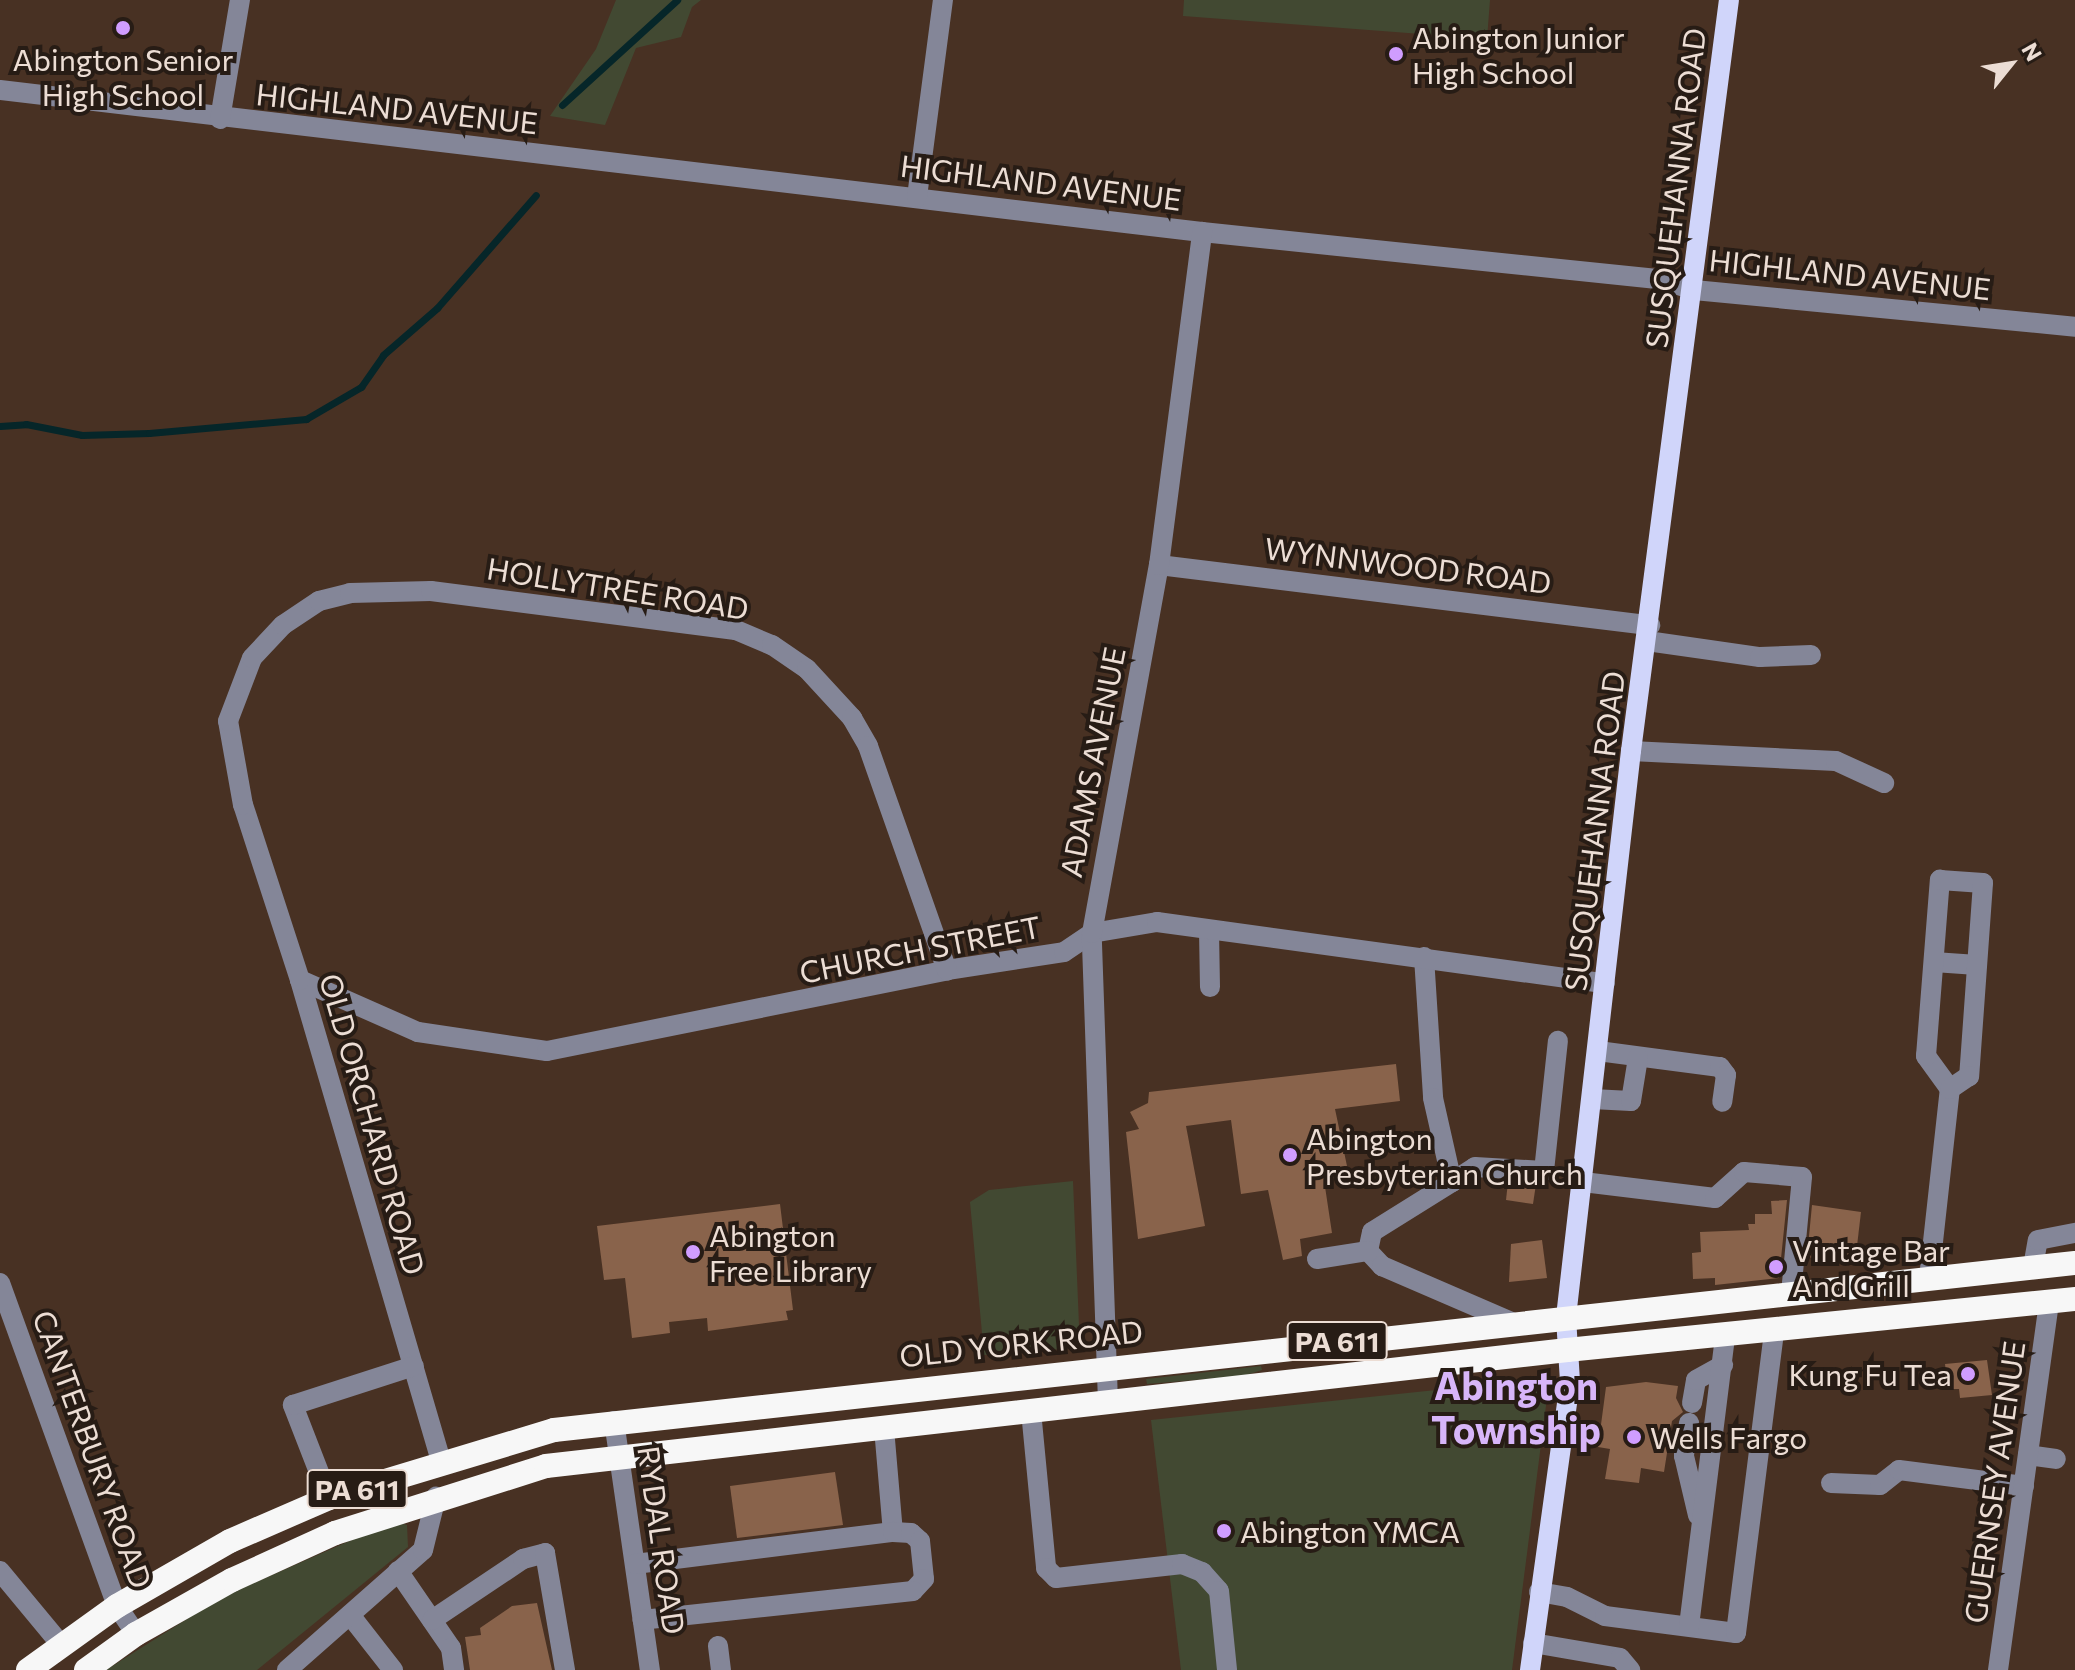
<!DOCTYPE html>
<html>
<head>
<meta charset="utf-8">
<style>
  body { margin:0 }
  #map { position:relative; width:2075px; height:1670px; overflow:hidden; background:#483123; font-family:Commissioner,sans-serif }
  div>[style] { position:absolute }
  .green>* { inset:0; background:#424932 }
  .stream>* { height:7px; margin:-3.5px; padding:0 3.5px; transform-origin:3.5px; border-radius:3.5px; background:#062629 }
  .building>* { inset:0; background:#89634b }
  .minor>* { height:20px; margin:-10px; padding:0 10px; transform-origin:10px; border-radius:10px; background:#848698 }
  .major>* { height:20px; margin:-10px; padding:0 10px; transform-origin:10px; border-radius:10px; background:#d0d5fa }
  .highway>* { height:24px; margin:-12px; padding:0 12px; transform-origin:12px; border-radius:12px; background:#f7f7f7 }
  .dots>* { width:22px; height:22px; translate:-50% -50%; box-sizing:border-box; border:4px solid #271c15; border-radius:50% }
  span { translate:-50% -50%; white-space:nowrap; text-align:center; line-height:1.15; -webkit-text-stroke:8px #271c15; paint-order:stroke }
  .shield-label span { padding:2px 6px; background:#271c15; border:2px solid; border-radius:6px; -webkit-text-stroke-width:0 }
  .shield-label { font-size:28px; color:#ecddd4; font-weight:700 }
  .poi-label { font-size:30px; color:#ecddd4 }
  .left { translate:0 -50%; text-align:left }
  .right { translate:-100% -50%; text-align:right }
  .street-label { font-size:30px; color:#ecddd4 }
  .district-label { font-size:38px; color:#d7b5f9; font-weight:700 }
  .north { position:absolute; left:1971px; top:24px; width:80px; height:80px; -webkit-text-stroke:6px #271c15; paint-order:stroke; rotate:60deg; font-size:22px; font-weight:700; line-height:32px; text-align:center; color:#ecddd4 }
  .north::after { content:''; display:block; margin:auto; width:28px; height:36px; background:#ecddd4; clip-path:polygon(50% 0,100% 100%,50% 72%,0 100%) }
</style>
</head>
<body>
<div id="map">
  <div class="green">
    <i style="clip-path:polygon(616px 0,701px 0,692px 7px,681px 37px,636px 48px,605px 125px,550px 116px,596px 49px)"></i>
    <i style="clip-path:polygon(1184px 0,1490px 0,1487px 39px,1183px 16px)"></i>
    <i style="clip-path:polygon(1073px 1181px,1079px 1325px,1074px 1342px,1062px 1349px,984px 1355px,970px 1202px,989px 1190px)"></i>
    <i style="clip-path:polygon(1261px 1366px,1262px 1370px,1243px 1376px,1147px 1384px,1146px 1379px)"></i>
    <i style="clip-path:polygon(1540px 1379px,1548px 1390px,1512px 1670px,1181px 1670px,1151px 1420px)"></i>
    <i style="clip-path:polygon(395px 1521px,407px 1525px,408px 1547px,257px 1670px,106px 1670px,222px 1597px)"></i>
  </div>
  <div class="stream">
    <i style="left:562px;top:105px;width:156px;rotate:-42.4deg"></i>
    <i style="left:0;top:426px;width:26px;rotate:-4deg"></i>
    <i style="left:26px;top:424px;width:57px;rotate:11.1deg"></i>
    <i style="left:82px;top:435px;width:67px;rotate:-1.7deg"></i>
    <i style="left:149px;top:433px;width:158px;rotate:-5.1deg"></i>
    <i style="left:306px;top:419px;width:64px;rotate:-30.2deg"></i>
    <i style="left:361px;top:387px;width:39px;rotate:-55deg"></i>
    <i style="left:383px;top:355px;width:72px;rotate:-41deg"></i>
    <i style="left:437px;top:308px;width:150px;rotate:-48.8deg"></i>
  </div>
  <div class="building">
    <i style="clip-path:polygon(1396px 1064px,1400px 1101px,1335px 1109px,1347px 1166px,1340px 1167px,1342px 1177px,1324px 1180px,1332px 1233px,1300px 1239px,1302px 1256px,1283px 1260px,1268px 1190px,1241px 1194px,1231px 1120px,1186px 1126px,1205px 1226px,1138px 1239px,1126px 1132px,1139px 1129px,1130px 1112px,1148px 1103px,1149px 1092px)"></i>
    <i style="clip-path:polygon(1508px 1182px,1536px 1184px,1533px 1204px,1506px 1200px)"></i>
    <i style="clip-path:polygon(1787px 1200px,1779px 1278px,1715px 1285px,1715px 1278px,1693px 1279px,1692px 1253px,1701px 1252px,1700px 1232px,1749px 1230px,1748px 1224px,1755px 1224px,1755px 1214px,1772px 1214px,1771px 1201px)"></i>
    <i style="clip-path:polygon(780px 1204px,793px 1310px,786px 1311px,788px 1320px,708px 1331px,707px 1318px,669px 1322px,670px 1333px,632px 1338px,625px 1278px,604px 1280px,597px 1226px)"></i>
    <i style="clip-path:polygon(1812px 1205px,1861px 1212px,1855px 1263px,1807px 1257px)"></i>
    <i style="clip-path:polygon(1542px 1240px,1547px 1278px,1509px 1282px,1511px 1244px)"></i>
    <i style="clip-path:polygon(1987px 1360px,1992px 1395px,1960px 1398px,1959px 1389px,1948px 1389px,1945px 1364px)"></i>
    <i style="clip-path:polygon(1646px 1382px,1678px 1386px,1676px 1398px,1683px 1412px,1672px 1421px,1664px 1472px,1641px 1468px,1639px 1483px,1605px 1479px,1610px 1449px,1598px 1447px,1606px 1387px)"></i>
    <i style="clip-path:polygon(835px 1472px,843px 1525px,737px 1538px,730px 1486px)"></i>
    <i style="clip-path:polygon(537px 1603px,552px 1670px,470px 1670px,465px 1637px,481px 1635px,480px 1628px,512px 1606px)"></i>
  </div>
  <div class="minor">
    <i style="left:0;top:90px;width:1210px;rotate:6.74deg"></i>
    <i style="left:1202px;top:232px;width:460px;rotate:5.9deg"></i>
    <i style="left:1660px;top:279px;width:36px;rotate:18deg"></i>
    <i style="left:1694px;top:290px;width:383px;rotate:5.5deg"></i>
    <i style="left:220px;top:119px;width:121px;rotate:-80.5deg"></i>
    <i style="left:917px;top:197px;width:199px;rotate:-82.5deg"></i>
    <i style="left:1159px;top:565px;width:495px;rotate:7deg"></i>
    <i style="left:1647px;top:641px;width:114px;rotate:8.1deg"></i>
    <i style="left:1760px;top:657px;width:51px;rotate:-2.2deg"></i>
    <i style="left:1631px;top:751px;width:205px;rotate:2.8deg"></i>
    <i style="left:1836px;top:761px;width:53px;rotate:24.6deg"></i>
    <i style="left:1209px;top:930px;width:57px;rotate:89deg"></i>
    <i style="left:1424px;top:957px;width:141px;rotate:86.3deg"></i>
    <i style="left:1433px;top:1098px;width:86px;rotate:77.3deg"></i>
    <i style="left:1452px;top:1182px;width:94px;rotate:148deg"></i>
    <i style="left:1372px;top:1232px;width:19px;rotate:102deg"></i>
    <i style="left:1368px;top:1251px;width:21px;rotate:47deg"></i>
    <i style="left:1382px;top:1266px;width:144px;rotate:23.4deg"></i>
    <i style="left:1934px;top:962px;width:43px;rotate:4deg"></i>
    <i style="left:300px;top:980px;width:129px;rotate:23.8deg"></i>
    <i style="left:418px;top:1032px;width:130px;rotate:8.4deg"></i>
    <i style="left:547px;top:1051px;width:408px;rotate:-11.4deg"></i>
    <i style="left:947px;top:970px;width:118px;rotate:-8.7deg"></i>
    <i style="left:1064px;top:952px;width:34px;rotate:-34deg"></i>
    <i style="left:1092px;top:933px;width:66px;rotate:-9.6deg"></i>
    <i style="left:1157px;top:922px;width:452px;rotate:7.8deg"></i>
    <i style="left:1598px;top:1051px;width:123px;rotate:7.5deg"></i>
    <i style="left:1720px;top:1067px;width:10px;rotate:53deg"></i>
    <i style="left:1726px;top:1075px;width:27px;rotate:98deg"></i>
    <i style="left:1592px;top:1099px;width:39px;rotate:3deg"></i>
    <i style="left:1631px;top:1101px;width:44px;rotate:-80.8deg"></i>
    <i style="left:1452px;top:1182px;width:27px;rotate:-33deg"></i>
    <i style="left:1475px;top:1167px;width:69px;rotate:3.3deg"></i>
    <i style="left:1544px;top:1171px;width:131px;rotate:-83.9deg"></i>
    <i style="left:1583px;top:1182px;width:133px;rotate:6.9deg"></i>
    <i style="left:1715px;top:1198px;width:39px;rotate:-42deg"></i>
    <i style="left:1744px;top:1172px;width:58px;rotate:4.9deg"></i>
    <i style="left:1802px;top:1177px;width:117px;rotate:95.4deg"></i>
    <i style="left:1317px;top:1259px;width:52px;rotate:-8.9deg"></i>
    <i style="left:2033px;top:1267px;width:27px;rotate:-80deg"></i>
    <i style="left:2038px;top:1240px;width:38px;rotate:-11deg"></i>
    <i style="left:1929px;top:1278px;width:190px;rotate:-83.7deg"></i>
    <i style="left:1950px;top:1089px;width:41px;rotate:-126deg"></i>
    <i style="left:1926px;top:1056px;width:177px;rotate:-85.5deg"></i>
    <i style="left:1940px;top:880px;width:43px;rotate:4deg"></i>
    <i style="left:1983px;top:883px;width:194px;rotate:94.1deg"></i>
    <i style="left:1969px;top:1076px;width:23px;rotate:146deg"></i>
    <i style="left:0;top:1283px;width:344px;rotate:70.1deg"></i>
    <i style="left:117px;top:1606px;width:34px;rotate:56deg"></i>
    <i style="left:1108px;top:1402px;width:469px;rotate:-92deg"></i>
    <i style="left:1092px;top:933px;width:374px;rotate:-79.7deg"></i>
    <i style="left:1159px;top:565px;width:336px;rotate:-82.6deg"></i>
    <i style="left:1692px;top:1403px;width:23px;rotate:-80deg"></i>
    <i style="left:1696px;top:1380px;width:31px;rotate:-29deg"></i>
    <i style="left:1031px;top:1411px;width:158px;rotate:84.5deg"></i>
    <i style="left:1046px;top:1568px;width:14px;rotate:45deg"></i>
    <i style="left:1056px;top:1578px;width:127px;rotate:-6.3deg"></i>
    <i style="left:1182px;top:1564px;width:22px;rotate:22deg"></i>
    <i style="left:1202px;top:1572px;width:25px;rotate:48deg"></i>
    <i style="left:1219px;top:1591px;width:79px;rotate:84.2deg"></i>
    <i style="left:614px;top:1421px;width:252px;rotate:81.8deg"></i>
    <i style="left:1689px;top:1423px;width:33px;rotate:99deg"></i>
    <i style="left:1684px;top:1456px;width:61px;rotate:76.7deg"></i>
    <i style="left:884px;top:1428px;width:104px;rotate:85.1deg"></i>
    <i style="left:2028px;top:1455px;width:28px;rotate:8deg"></i>
    <i style="left:441px;top:1461px;width:501px;rotate:-106.34deg"></i>
    <i style="left:300px;top:980px;width:184px;rotate:-108deg"></i>
    <i style="left:243px;top:805px;width:85px;rotate:-100.1deg"></i>
    <i style="left:228px;top:721px;width:67px;rotate:-69.1deg"></i>
    <i style="left:252px;top:658px;width:45px;rotate:-46.8deg"></i>
    <i style="left:283px;top:625px;width:43px;rotate:-33.7deg"></i>
    <i style="left:319px;top:601px;width:32px;rotate:-14deg"></i>
    <i style="left:350px;top:593px;width:81px;rotate:-1.4deg"></i>
    <i style="left:431px;top:591px;width:307px;rotate:7.3deg"></i>
    <i style="left:736px;top:630px;width:39px;rotate:23deg"></i>
    <i style="left:772px;top:645px;width:42px;rotate:34.4deg"></i>
    <i style="left:807px;top:669px;width:67px;rotate:47.4deg"></i>
    <i style="left:852px;top:718px;width:32px;rotate:60deg"></i>
    <i style="left:868px;top:746px;width:238px;rotate:70.6deg"></i>
    <i style="left:1831px;top:1483px;width:49px;rotate:2.3deg"></i>
    <i style="left:1880px;top:1485px;width:24px;rotate:-38deg"></i>
    <i style="left:1899px;top:1470px;width:126px;rotate:7.3deg"></i>
    <i style="left:329px;top:1498px;width:100px;rotate:-111.2deg"></i>
    <i style="left:293px;top:1405px;width:127px;rotate:-17.9deg"></i>
    <i style="left:635px;top:1564px;width:260px;rotate:-7.1deg"></i>
    <i style="left:893px;top:1532px;width:18px;rotate:3deg"></i>
    <i style="left:911px;top:1533px;width:12px;rotate:42deg"></i>
    <i style="left:920px;top:1541px;width:38px;rotate:84deg"></i>
    <i style="left:924px;top:1579px;width:16px;rotate:133deg"></i>
    <i style="left:913px;top:1591px;width:272px;rotate:173.9deg"></i>
    <i style="left:0;top:1571px;width:97px;rotate:50.4deg"></i>
    <i style="left:398px;top:1571px;width:93px;rotate:55.5deg"></i>
    <i style="left:451px;top:1648px;width:22px;rotate:82deg"></i>
    <i style="left:1539px;top:1592px;width:28px;rotate:10deg"></i>
    <i style="left:1567px;top:1597px;width:42px;rotate:26.6deg"></i>
    <i style="left:1605px;top:1616px;width:132px;rotate:7.4deg"></i>
    <i style="left:1736px;top:1633px;width:304px;rotate:-82.8deg"></i>
    <i style="left:350px;top:1615px;width:70px;rotate:52deg"></i>
    <i style="left:432px;top:1620px;width:110px;rotate:-33.8deg"></i>
    <i style="left:523px;top:1559px;width:23px;rotate:-15deg"></i>
    <i style="left:545px;top:1553px;width:119px;rotate:80.3deg"></i>
    <i style="left:1689px;top:1626px;width:292px;rotate:-82.9deg"></i>
    <i style="left:1533px;top:1643px;width:88px;rotate:9.8deg"></i>
    <i style="left:1620px;top:1658px;width:16px;rotate:50deg"></i>
    <i style="left:718px;top:1646px;width:24px;rotate:83deg"></i>
    <i style="left:287px;top:1670px;width:181px;rotate:-41.4deg"></i>
    <i style="left:423px;top:1550px;width:55px;rotate:-76.2deg"></i>
    <i style="left:1998px;top:1670px;width:372px;rotate:-82.1deg"></i>
  </div>
  <div class="major">
    <i style="left:1530px;top:1670px;width:292px;rotate:-82.1deg"></i>
    <i style="left:1570px;top:1381px;width:64px;rotate:-93.6deg"></i>
    <i style="left:1566px;top:1317px;width:570px;rotate:-83.45deg"></i>
    <i style="left:1631px;top:751px;width:757px;rotate:-82.57deg"></i>
  </div>
  <div class="highway">
    <i style="left:28px;top:1670px;width:110px;rotate:-35.7deg"></i>
    <i style="left:117px;top:1606px;width:130px;rotate:-29.9deg"></i>
    <i style="left:230px;top:1541px;width:108px;rotate:-23.5deg"></i>
    <i style="left:329px;top:1498px;width:235px;rotate:-16.8deg"></i>
    <i style="left:554px;top:1430px;width:1530px;rotate:-6.27deg"></i>
    <i style="left:86px;top:1670px;width:62px;rotate:-35.8deg"></i>
    <i style="left:136px;top:1634px;width:110px;rotate:-29.4deg"></i>
    <i style="left:232px;top:1580px;width:113px;rotate:-24.5deg"></i>
    <i style="left:335px;top:1533px;width:221px;rotate:-17.6deg"></i>
    <i style="left:546px;top:1466px;width:1028px;rotate:-6.48deg"></i>
    <i style="left:1567px;top:1350px;width:511px;rotate:-5.73deg"></i>
  </div>
  <div class="dots">
    <i style="left:123px;top:28px;background:#d09dff"></i>
    <i style="left:1396px;top:54px;background:#d09dff"></i>
    <i style="left:1290px;top:1155px;background:#d09dff"></i>
    <i style="left:693px;top:1252px;background:#d09dff"></i>
    <i style="left:1776px;top:1267px;background:#d09dff"></i>
    <i style="left:1968px;top:1374px;background:#d09dff"></i>
    <i style="left:1634px;top:1437px;background:#d09dff"></i>
    <i style="left:1224px;top:1531px;background:#d09dff"></i>
  </div>
  <div class="shield-label">
    <span style="left:1337px;top:1341px">PA 611</span>
    <span style="left:357px;top:1489px">PA 611</span>
  </div>
  <div class="poi-label">
    <span class="left" style="left:1412px;top:54px">Abington Junior<br>High School</span>
    <span style="left:123px;top:76px">Abington Senior<br>High School</span>
    <span class="left" style="left:1306px;top:1155px">Abington<br>Presbyterian Church</span>
    <span class="left" style="left:709px;top:1252px">Abington<br>Free Library</span>
    <span class="left" style="left:1792px;top:1267px">Vintage Bar<br>And Grill</span>
    <span class="right" style="left:1952px;top:1374px">Kung Fu Tea</span>
    <span class="left" style="left:1650px;top:1437px">Wells Fargo</span>
    <span class="left" style="left:1240px;top:1531px">Abington YMCA</span>
  </div>
  <div class="street-label">
    <span style="left:397px;top:108px;rotate:6deg">HIGHLAND AVENUE</span>
    <span style="left:1041px;top:182px;rotate:7deg">HIGHLAND AVENUE</span>
    <span style="left:1675px;top:188px;rotate:-83deg">SUSQUEHANNA ROAD</span>
    <span style="left:1850px;top:274px;rotate:6deg">HIGHLAND AVENUE</span>
    <span style="left:1408px;top:565px;rotate:7deg">WYNNWOOD ROAD</span>
    <span style="left:618px;top:588px;rotate:9deg">HOLLYTREE ROAD</span>
    <span style="left:1092px;top:762px;rotate:-79deg">ADAMS AVENUE</span>
    <span style="left:1594px;top:831px;rotate:-83deg">SUSQUEHANNA ROAD</span>
    <span style="left:920px;top:949px;rotate:-11deg">CHURCH STREET</span>
    <span style="left:373px;top:1124px;rotate:74deg">OLD ORCHARD ROAD</span>
    <span style="left:1021px;top:1343px;rotate:-6deg">OLD YORK ROAD</span>
    <span style="left:93px;top:1449px;rotate:70deg">CANTERBURY ROAD</span>
    <span style="left:1994px;top:1482px;rotate:-82deg">GUERNSEY AVENUE</span>
    <span style="left:662px;top:1540px;rotate:82deg">RYDAL ROAD</span>
  </div>
  <div class="district-label">
    <span style="left:1516px;top:1407px">Abington<br>Township</span>
  </div>
  <div class="north">N</div>
</div>
</body>
</html>
